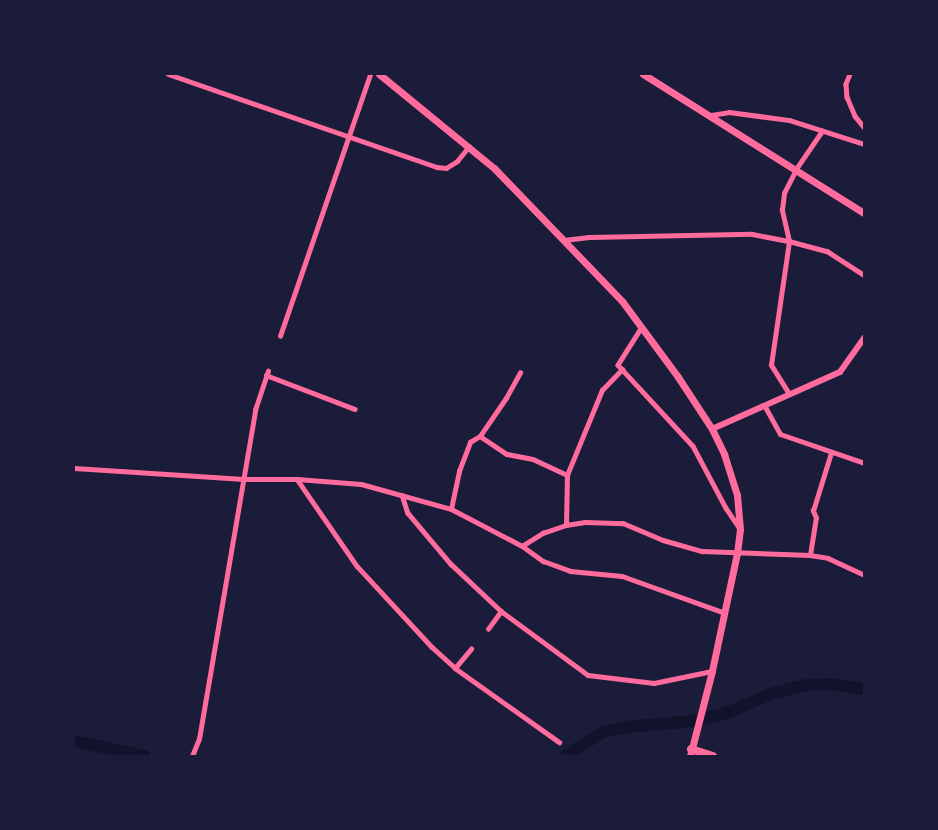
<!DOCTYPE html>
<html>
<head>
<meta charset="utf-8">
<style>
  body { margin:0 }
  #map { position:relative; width:938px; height:830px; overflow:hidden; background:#1b1b3a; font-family:"PT Sans Narrow",sans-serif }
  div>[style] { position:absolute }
  .river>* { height:12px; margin:-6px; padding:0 6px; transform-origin:6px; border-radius:6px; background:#12122b }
  .minor>* { height:4.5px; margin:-2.25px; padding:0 2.25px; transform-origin:2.25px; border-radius:2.25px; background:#ff6b9d }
  .tertiary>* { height:5px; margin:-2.5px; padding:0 2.5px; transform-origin:2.5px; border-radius:2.5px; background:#ff6b9d }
  .secondary>* { height:6px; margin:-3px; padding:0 3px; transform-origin:3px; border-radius:3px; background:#ff6b9d }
  .primary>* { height:7px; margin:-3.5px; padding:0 3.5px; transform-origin:3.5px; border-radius:3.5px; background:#ff6b9d }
  .trunk>* { height:7px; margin:-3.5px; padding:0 3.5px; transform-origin:3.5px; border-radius:3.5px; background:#ff6b9d }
  .motorway>* { height:8px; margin:-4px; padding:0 4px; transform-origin:4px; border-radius:4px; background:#ff6b9d }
  span { translate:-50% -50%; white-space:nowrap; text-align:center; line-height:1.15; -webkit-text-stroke:5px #1b1b3a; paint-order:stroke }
  .frame { position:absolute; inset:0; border:75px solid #1b1b3a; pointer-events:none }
</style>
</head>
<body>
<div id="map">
  <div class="river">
    <i style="left:74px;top:741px;width:72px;rotate:12.1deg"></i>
    <i style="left:565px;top:756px;width:45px;rotate:-32.3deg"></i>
    <i style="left:603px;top:732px;width:24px;rotate:-12deg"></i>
    <i style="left:626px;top:727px;width:68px;rotate:-5deg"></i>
    <i style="left:694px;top:721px;width:37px;rotate:-14deg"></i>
    <i style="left:730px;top:712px;width:44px;rotate:-24.2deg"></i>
    <i style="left:770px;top:694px;width:38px;rotate:-14deg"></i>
    <i style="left:807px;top:685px;width:23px;rotate:-2deg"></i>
    <i style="left:830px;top:684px;width:34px;rotate:8deg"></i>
  </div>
  <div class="minor">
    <i style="left:850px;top:74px;width:11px;rotate:112deg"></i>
    <i style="left:846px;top:84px;width:13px;rotate:86deg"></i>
    <i style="left:847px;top:97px;width:21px;rotate:67deg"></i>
    <i style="left:855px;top:116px;width:14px;rotate:51deg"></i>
    <i style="left:711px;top:115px;width:18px;rotate:-9deg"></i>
    <i style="left:729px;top:112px;width:61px;rotate:7.6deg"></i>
    <i style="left:789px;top:120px;width:79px;rotate:17.7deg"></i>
    <i style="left:789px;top:241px;width:39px;rotate:15deg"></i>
    <i style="left:827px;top:251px;width:44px;rotate:33deg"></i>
    <i style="left:642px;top:327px;width:45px;rotate:122.3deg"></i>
    <i style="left:618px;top:365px;width:110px;rotate:47.2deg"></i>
    <i style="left:693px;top:446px;width:70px;rotate:62deg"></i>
    <i style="left:726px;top:508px;width:23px;rotate:56deg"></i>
    <i style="left:280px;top:336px;width:277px;rotate:-71deg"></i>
    <i style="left:266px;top:375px;width:95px;rotate:20.9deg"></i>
    <i style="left:789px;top:394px;width:34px;rotate:-122deg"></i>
    <i style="left:771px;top:365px;width:125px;rotate:-81.7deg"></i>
    <i style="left:789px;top:241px;width:32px;rotate:-103deg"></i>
    <i style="left:782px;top:210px;width:17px;rotate:-83deg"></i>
    <i style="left:784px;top:193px;width:27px;rotate:-63deg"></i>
    <i style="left:796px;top:169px;width:46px;rotate:-55.6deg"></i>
    <i style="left:480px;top:436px;width:46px;rotate:-55.6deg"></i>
    <i style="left:506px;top:398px;width:29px;rotate:-61deg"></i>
    <i style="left:297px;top:479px;width:106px;rotate:55.4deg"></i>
    <i style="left:357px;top:566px;width:110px;rotate:47.2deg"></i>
    <i style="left:432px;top:647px;width:31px;rotate:42deg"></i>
    <i style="left:455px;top:668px;width:128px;rotate:35.4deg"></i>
    <i style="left:402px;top:495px;width:19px;rotate:72deg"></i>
    <i style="left:408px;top:513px;width:67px;rotate:49.9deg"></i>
    <i style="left:451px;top:564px;width:69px;rotate:43.2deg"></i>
    <i style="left:501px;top:611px;width:108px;rotate:36.3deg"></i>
    <i style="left:588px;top:675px;width:66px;rotate:6.9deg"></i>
    <i style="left:654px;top:683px;width:59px;rotate:-11.7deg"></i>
    <i style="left:451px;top:509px;width:39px;rotate:-78deg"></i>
    <i style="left:459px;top:471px;width:31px;rotate:-69deg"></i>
    <i style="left:470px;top:442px;width:12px;rotate:-31deg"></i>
    <i style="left:480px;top:436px;width:32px;rotate:34deg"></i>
    <i style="left:507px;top:454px;width:26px;rotate:11deg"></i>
    <i style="left:533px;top:459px;width:38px;rotate:25deg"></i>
    <i style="left:566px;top:525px;width:50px;rotate:-88.9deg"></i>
    <i style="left:567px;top:475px;width:92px;rotate:-67.6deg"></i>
    <i style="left:602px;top:390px;width:29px;rotate:-46deg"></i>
    <i style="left:522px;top:546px;width:25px;rotate:-32deg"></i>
    <i style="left:543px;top:533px;width:24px;rotate:-19deg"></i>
    <i style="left:566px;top:525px;width:19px;rotate:-9deg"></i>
    <i style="left:585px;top:522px;width:38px;rotate:2deg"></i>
    <i style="left:623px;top:523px;width:43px;rotate:23deg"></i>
    <i style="left:663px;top:540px;width:41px;rotate:15.8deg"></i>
    <i style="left:702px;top:551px;width:108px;rotate:2.1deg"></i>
    <i style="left:810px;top:555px;width:18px;rotate:9deg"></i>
    <i style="left:828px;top:558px;width:40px;rotate:25deg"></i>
    <i style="left:810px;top:555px;width:37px;rotate:-81deg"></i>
    <i style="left:816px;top:518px;width:8px;rotate:-113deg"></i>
    <i style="left:813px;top:511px;width:61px;rotate:-72.8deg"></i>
    <i style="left:488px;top:629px;width:22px;rotate:-54deg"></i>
    <i style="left:455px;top:668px;width:25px;rotate:-50deg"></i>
    <i style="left:192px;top:756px;width:18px;rotate:-68deg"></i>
    <i style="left:199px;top:739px;width:334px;rotate:-80.3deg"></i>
    <i style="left:255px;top:410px;width:41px;rotate:-71.6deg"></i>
  </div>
  <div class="tertiary">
    <i style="left:168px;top:74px;width:285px;rotate:19.1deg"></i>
    <i style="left:437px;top:167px;width:9px;rotate:6deg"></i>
    <i style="left:446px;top:168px;width:13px;rotate:-32deg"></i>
    <i style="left:457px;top:161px;width:19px;rotate:-51deg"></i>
    <i style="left:564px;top:240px;width:25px;rotate:-7deg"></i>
    <i style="left:589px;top:237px;width:163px;rotate:-1.1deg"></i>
    <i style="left:752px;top:234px;width:38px;rotate:11deg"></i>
    <i style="left:764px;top:405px;width:33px;rotate:61deg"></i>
    <i style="left:780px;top:434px;width:89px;rotate:19deg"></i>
    <i style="left:74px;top:468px;width:170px;rotate:3.7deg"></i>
    <i style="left:244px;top:479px;width:53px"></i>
    <i style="left:297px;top:479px;width:64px;rotate:4.5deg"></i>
    <i style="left:361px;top:484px;width:93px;rotate:15.5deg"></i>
    <i style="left:451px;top:509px;width:80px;rotate:27.5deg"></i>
    <i style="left:522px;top:546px;width:26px;rotate:36deg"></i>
    <i style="left:543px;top:561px;width:29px;rotate:20deg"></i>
    <i style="left:570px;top:571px;width:52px;rotate:5.5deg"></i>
    <i style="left:622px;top:576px;width:109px;rotate:19.8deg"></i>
  </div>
  <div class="secondary">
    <i style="left:712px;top:429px;width:140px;rotate:-24deg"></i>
    <i style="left:840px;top:372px;width:42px;rotate:-54.8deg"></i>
  </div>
  <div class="primary">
    <i style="left:643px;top:74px;width:261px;rotate:32.2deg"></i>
  </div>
  <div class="trunk">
    <i style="left:379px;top:74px;width:149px;rotate:39.3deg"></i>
    <i style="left:494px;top:168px;width:185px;rotate:46.1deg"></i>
    <i style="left:622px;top:301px;width:94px;rotate:53.6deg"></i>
    <i style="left:678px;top:377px;width:62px;rotate:56.8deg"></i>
    <i style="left:712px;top:429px;width:28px;rotate:64deg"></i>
    <i style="left:724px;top:454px;width:43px;rotate:72.4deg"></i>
    <i style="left:737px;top:495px;width:34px;rotate:85deg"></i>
    <i style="left:740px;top:529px;width:24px;rotate:97deg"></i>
    <i style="left:737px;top:553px;width:121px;rotate:102deg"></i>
    <i style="left:712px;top:671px;width:88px;rotate:104.5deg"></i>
  </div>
  <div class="motorway">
    <i style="left:691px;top:749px;width:23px;rotate:18deg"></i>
  </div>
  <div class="frame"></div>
</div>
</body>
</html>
